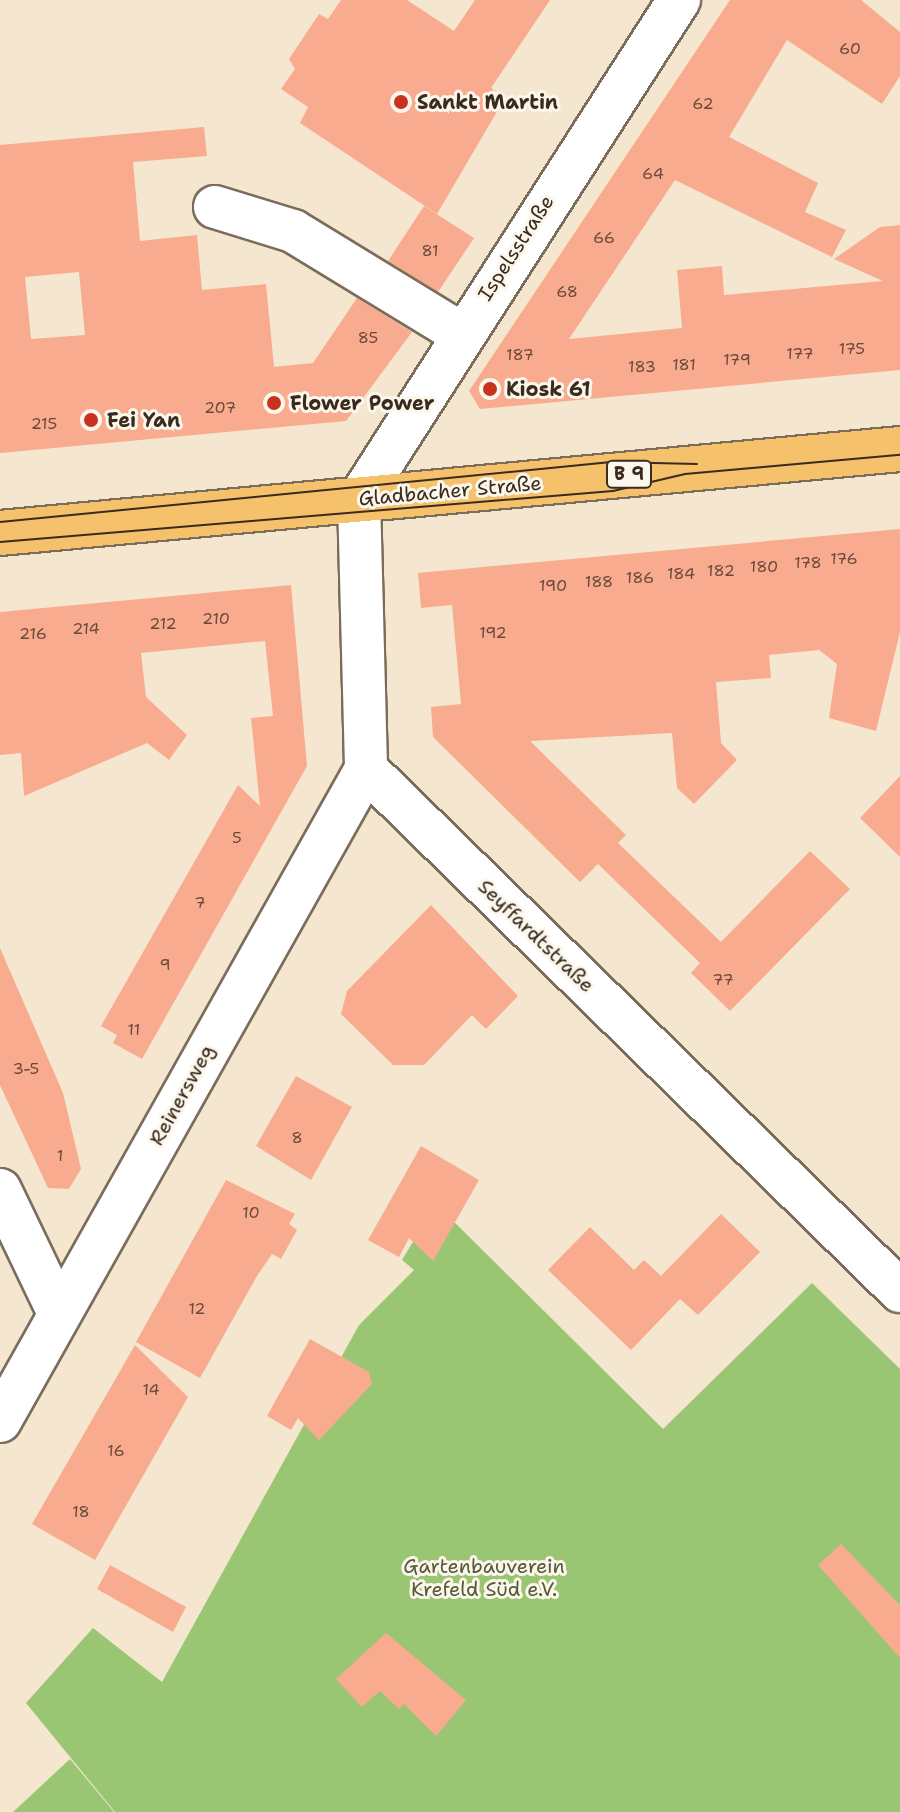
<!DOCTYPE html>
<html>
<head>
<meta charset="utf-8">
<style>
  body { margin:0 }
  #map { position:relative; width:900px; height:1812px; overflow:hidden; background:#f5e7cf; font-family:"Shantell Sans",sans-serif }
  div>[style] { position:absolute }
  .green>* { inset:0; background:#9ac674 }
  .building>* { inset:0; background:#f8ab8e }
  .roads { filter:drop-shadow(2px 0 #7c6c5c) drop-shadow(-2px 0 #7c6c5c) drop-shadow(0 2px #7c6c5c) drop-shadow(0 -2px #7c6c5c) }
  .minor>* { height:42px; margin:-21px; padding:0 21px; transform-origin:21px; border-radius:21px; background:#fff }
  .major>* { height:44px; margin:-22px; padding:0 22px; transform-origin:22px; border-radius:22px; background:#f5c16b }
  .tram>* { height:2px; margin:-1px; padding:0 1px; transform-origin:1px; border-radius:1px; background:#3b2a1e }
  .dots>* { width:22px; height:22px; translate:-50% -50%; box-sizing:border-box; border:4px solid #fbf7ec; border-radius:50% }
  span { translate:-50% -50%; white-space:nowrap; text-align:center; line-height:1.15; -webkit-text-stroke:6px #fbf7ec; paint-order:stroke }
  .number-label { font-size:16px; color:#6a4a3a }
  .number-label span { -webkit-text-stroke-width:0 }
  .shield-label span { padding:2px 6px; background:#fbf7ec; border:2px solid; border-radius:6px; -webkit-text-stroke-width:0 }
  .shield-label { font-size:18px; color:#3b2a1e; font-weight:700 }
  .poi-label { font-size:20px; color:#3b2a1e; font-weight:700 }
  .left { translate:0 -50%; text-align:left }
  .street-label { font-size:20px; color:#3b2a1e }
  .park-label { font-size:20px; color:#585938 }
</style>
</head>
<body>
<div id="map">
  <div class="green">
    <i style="clip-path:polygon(436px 1204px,663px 1429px,812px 1283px,900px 1369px,900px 1812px,115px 1812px,26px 1703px,93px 1628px,162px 1682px,359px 1325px,414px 1270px,402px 1260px)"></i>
    <i style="clip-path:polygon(70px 1759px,114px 1812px,13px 1812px)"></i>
  </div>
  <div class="building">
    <i style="clip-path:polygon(341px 0,407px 0,454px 31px,475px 0,550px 0,491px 88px,505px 98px,437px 214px,300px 123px,308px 107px,281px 89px,295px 69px,289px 59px,319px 14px,328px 19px)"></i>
    <i style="clip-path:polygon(730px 0,861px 0,900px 32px,900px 76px,882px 104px,787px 40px,729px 137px,818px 183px,805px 212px,846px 230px,832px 257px,675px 180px,569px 339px,682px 328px,677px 270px,722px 266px,724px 295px,883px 281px,834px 259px,880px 227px,900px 225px,900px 370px,480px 409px,469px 391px)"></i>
    <i style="clip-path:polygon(evenodd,204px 127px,207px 156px,133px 162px,140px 241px,197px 235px,202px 290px,266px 284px,274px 367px,313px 363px,357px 298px,412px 332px,346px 421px,0 453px,0 145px,204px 127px,79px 272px,85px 335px,31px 339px,25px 277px,79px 272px)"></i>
    <i style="clip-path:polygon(424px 206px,474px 238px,438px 292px,388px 261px)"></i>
    <i style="clip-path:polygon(900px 529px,900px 632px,876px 731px,829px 718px,837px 664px,819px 650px,769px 655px,771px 678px,716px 682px,721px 743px,737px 760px,694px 804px,677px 788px,672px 733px,530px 741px,626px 835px,618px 843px,721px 942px,810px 851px,850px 889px,730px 1011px,691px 973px,700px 963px,598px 864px,580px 882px,433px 737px,431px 707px,461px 704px,452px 605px,421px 608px,418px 573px)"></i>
    <i style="clip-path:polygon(291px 585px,307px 766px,142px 1059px,113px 1043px,117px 1035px,101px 1026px,238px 785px,260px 806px,251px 718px,273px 716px,265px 641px,141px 653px,146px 697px,187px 735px,169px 760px,147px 743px,24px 796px,21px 753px,0 755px,0 612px)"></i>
    <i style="clip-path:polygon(900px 776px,900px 857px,860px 818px)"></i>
    <i style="clip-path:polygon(431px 905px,518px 996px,486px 1029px,472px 1015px,424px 1065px,393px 1065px,341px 1014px,347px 991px)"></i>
    <i style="clip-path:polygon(0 948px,63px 1093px,81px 1169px,69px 1189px,48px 1188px,0 1085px)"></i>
    <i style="clip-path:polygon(296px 1076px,352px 1107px,311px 1180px,256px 1146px)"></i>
    <i style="clip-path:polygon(421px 1146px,479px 1180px,433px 1261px,409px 1238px,399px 1257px,368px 1240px)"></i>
    <i style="clip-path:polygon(226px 1180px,295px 1214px,289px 1224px,297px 1230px,281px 1259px,272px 1254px,257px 1276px,200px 1378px,136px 1342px)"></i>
    <i style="clip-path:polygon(721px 1214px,760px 1252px,698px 1315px,680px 1299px,631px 1350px,548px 1270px,590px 1227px,634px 1270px,644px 1260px,661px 1276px)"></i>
    <i style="clip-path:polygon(310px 1339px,369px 1372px,372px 1384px,319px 1440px,298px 1418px,291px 1430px,267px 1416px)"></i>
    <i style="clip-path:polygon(135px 1345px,188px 1397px,95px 1560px,32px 1524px)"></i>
    <i style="clip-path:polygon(841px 1544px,900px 1605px,900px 1658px,818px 1565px)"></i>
    <i style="clip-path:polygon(110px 1565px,186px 1607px,173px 1632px,97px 1589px)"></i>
    <i style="clip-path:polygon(386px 1633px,466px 1700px,436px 1736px,404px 1704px,399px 1709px,380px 1691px,362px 1707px,336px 1679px)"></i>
  </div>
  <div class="roads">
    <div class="minor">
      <i style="left:679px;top:0;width:593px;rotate:122.67deg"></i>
      <i style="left:359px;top:499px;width:270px;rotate:88.5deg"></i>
      <i style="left:366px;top:769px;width:747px;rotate:44.35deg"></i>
      <i style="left:215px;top:207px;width:82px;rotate:17.1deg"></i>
      <i style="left:293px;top:231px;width:196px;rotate:31.4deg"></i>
      <i style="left:0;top:1190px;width:136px;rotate:64.4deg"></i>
      <i style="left:0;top:1421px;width:748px;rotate:-60.69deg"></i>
    </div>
    <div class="major">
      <i style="left:0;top:533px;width:904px;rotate:-5.33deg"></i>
    </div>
  </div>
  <div class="tram">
    <i style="left:0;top:522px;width:614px;rotate:-5.61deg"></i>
    <i style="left:611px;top:462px;width:86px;rotate:1.3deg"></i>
    <i style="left:0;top:542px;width:615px;rotate:-4.76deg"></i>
    <i style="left:613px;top:491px;width:74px;rotate:-13.3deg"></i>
    <i style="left:685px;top:474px;width:216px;rotate:-5.1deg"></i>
  </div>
  <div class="dots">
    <i style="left:401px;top:102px;background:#c8321e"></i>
    <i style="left:490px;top:389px;background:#c8321e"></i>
    <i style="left:274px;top:403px;background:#c8321e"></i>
    <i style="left:91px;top:420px;background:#c8321e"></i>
  </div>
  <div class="number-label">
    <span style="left:850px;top:49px">60</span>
    <span style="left:703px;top:104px">62</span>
    <span style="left:653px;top:174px">64</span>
    <span style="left:604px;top:238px">66</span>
    <span style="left:430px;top:251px">81</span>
    <span style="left:567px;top:292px">68</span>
    <span style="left:368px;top:338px">85</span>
    <span style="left:852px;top:349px">175</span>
    <span style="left:800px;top:354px">177</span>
    <span style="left:520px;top:355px">187</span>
    <span style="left:737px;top:360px">179</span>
    <span style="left:684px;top:365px">181</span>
    <span style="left:642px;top:367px">183</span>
    <span style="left:220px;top:408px">207</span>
    <span style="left:44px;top:424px">215</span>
    <span style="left:844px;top:559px">176</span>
    <span style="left:808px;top:563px">178</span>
    <span style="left:764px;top:567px">180</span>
    <span style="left:721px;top:571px">182</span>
    <span style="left:681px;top:574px">184</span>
    <span style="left:640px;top:578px">186</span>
    <span style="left:599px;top:582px">188</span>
    <span style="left:553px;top:586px">190</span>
    <span style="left:216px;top:619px">210</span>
    <span style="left:163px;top:624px">212</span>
    <span style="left:86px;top:629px">214</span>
    <span style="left:493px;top:633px">192</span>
    <span style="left:33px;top:634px">216</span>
    <span style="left:237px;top:838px">5</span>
    <span style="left:200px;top:903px">7</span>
    <span style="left:165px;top:965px">9</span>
    <span style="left:723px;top:980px">77</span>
    <span style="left:134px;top:1030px">11</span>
    <span style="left:26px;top:1069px">3-5</span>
    <span style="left:297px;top:1138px">8</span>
    <span style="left:60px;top:1156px">1</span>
    <span style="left:251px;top:1213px">10</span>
    <span style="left:197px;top:1309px">12</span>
    <span style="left:151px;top:1390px">14</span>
    <span style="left:116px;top:1451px">16</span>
    <span style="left:81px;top:1512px">18</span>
  </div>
  <div class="shield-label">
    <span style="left:629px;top:474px">B 9</span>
  </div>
  <div class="poi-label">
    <span class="left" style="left:417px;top:102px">Sankt Martin</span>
    <span class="left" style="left:506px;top:389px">Kiosk 61</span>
    <span class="left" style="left:290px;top:403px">Flower Power</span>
    <span class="left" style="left:107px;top:420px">Fei Yan</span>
  </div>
  <div class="street-label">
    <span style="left:516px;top:248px;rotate:-57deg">Ispelsstraße</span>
    <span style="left:450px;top:491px;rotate:-5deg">Gladbacher Straße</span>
    <span style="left:536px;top:936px;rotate:44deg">Seyffardtstraße</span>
    <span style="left:182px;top:1095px;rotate:-61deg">Reinersweg</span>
  </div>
  <div class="park-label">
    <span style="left:484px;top:1578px">Gartenbauverein<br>Krefeld Süd e.V.</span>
  </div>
</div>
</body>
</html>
